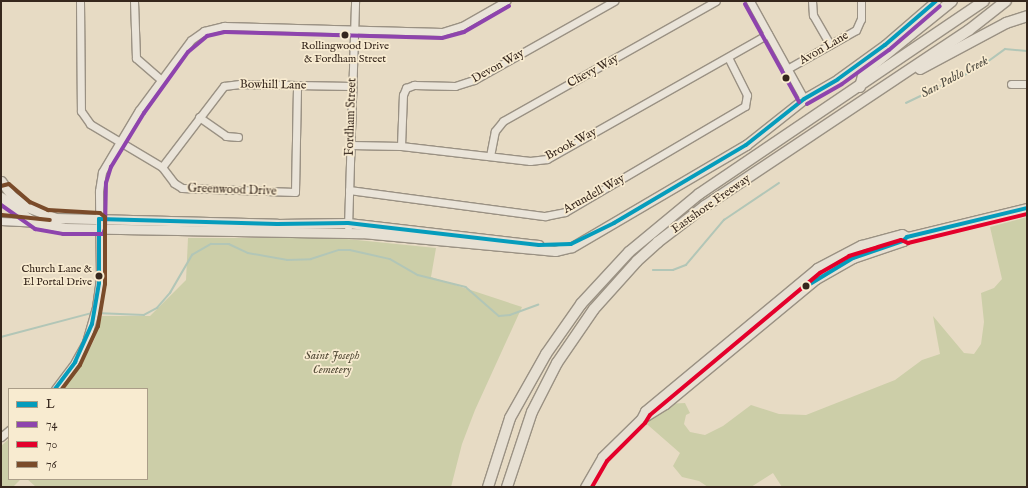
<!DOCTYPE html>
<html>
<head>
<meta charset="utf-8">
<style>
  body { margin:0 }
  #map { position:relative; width:1028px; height:488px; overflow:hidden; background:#e7dbc4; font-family:"IM FELL English",serif }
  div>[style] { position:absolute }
  .green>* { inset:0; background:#cccea8 }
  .stream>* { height:1.5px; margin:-0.75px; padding:0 0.75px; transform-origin:0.75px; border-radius:0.75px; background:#b2c6b7 }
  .roads { filter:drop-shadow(1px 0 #9a9183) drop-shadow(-1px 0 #9a9183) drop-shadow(0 1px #9a9183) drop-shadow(0 -1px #9a9183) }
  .minor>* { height:7px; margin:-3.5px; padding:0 3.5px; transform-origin:3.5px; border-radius:3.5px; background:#eae4d9 }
  .major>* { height:9px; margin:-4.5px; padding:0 4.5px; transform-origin:4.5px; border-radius:4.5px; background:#e7e0d3 }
  .highway>* { height:10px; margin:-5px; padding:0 5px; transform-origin:5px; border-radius:5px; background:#e7e0d3 }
  .bus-1>* { height:4px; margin:-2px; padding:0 2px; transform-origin:2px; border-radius:2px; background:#059cbc }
  .bus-2>* { height:4px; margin:-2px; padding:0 2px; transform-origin:2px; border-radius:2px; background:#8e44ad }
  .bus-3>* { height:4px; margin:-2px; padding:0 2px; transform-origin:2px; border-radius:2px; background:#e4002b }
  .bus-4>* { height:4px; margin:-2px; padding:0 2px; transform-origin:2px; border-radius:2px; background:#7a4b2a }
  .dots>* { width:11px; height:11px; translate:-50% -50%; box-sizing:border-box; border:2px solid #f8ebd0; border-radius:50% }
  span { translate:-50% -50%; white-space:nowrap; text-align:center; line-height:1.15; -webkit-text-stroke:3.5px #f8ebd0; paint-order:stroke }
  .bus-label { font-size:11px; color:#36271d }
  .right { translate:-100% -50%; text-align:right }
  .street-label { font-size:12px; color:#36271d }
  .park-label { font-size:12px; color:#564e3a; font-style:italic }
  .water-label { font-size:13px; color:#504c42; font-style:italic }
  .frame { position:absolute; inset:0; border:2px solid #36271d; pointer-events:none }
  .legend { position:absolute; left:8px; top:388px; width:140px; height:92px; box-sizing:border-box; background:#f8ebd0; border:1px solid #aa9d88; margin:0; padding:5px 7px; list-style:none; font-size:12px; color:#36271d }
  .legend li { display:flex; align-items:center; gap:8px; height:20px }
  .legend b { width:20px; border:1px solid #aa9d88 }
</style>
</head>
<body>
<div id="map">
  <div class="green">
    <i style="clip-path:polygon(1027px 217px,1027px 487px,782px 487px,773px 473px,751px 487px,708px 487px,699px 481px,682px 477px,673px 466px,680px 453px,641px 419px,665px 404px,685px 403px,690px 413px,686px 415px,684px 424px,690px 432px,705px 435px,723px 426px,751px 405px,779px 414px,806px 415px,895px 380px,922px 360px,940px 354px,933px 316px,964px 353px,974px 354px,981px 344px,984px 322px,981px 293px,994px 288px,1002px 279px,990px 227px)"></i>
    <i style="clip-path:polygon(188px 238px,337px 238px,436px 248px,431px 277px,522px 307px,475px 410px,462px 444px,451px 487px,36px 487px,27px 479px,147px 479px,147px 389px,64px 389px,85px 358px,95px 338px,102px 316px,150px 316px,186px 280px)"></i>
    <i style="clip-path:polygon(9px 439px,9px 479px,21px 479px,13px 487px,1px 487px,1px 446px)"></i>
  </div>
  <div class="stream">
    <i style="left:906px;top:103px;width:81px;rotate:-25.6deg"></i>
    <i style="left:979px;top:68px;width:32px;rotate:-36deg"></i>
    <i style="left:1005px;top:49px;width:22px;rotate:5deg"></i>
    <i style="left:653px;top:270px;width:20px"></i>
    <i style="left:673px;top:270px;width:14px;rotate:-21deg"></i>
    <i style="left:686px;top:265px;width:59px;rotate:-49.8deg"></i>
    <i style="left:724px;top:220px;width:66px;rotate:-33.9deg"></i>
    <i style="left:96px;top:313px;width:48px;rotate:2.4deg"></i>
    <i style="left:144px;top:315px;width:15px;rotate:-28deg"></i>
    <i style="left:157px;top:308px;width:20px;rotate:-49deg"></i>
    <i style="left:170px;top:293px;width:44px;rotate:-59.9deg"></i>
    <i style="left:192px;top:255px;width:22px;rotate:-30deg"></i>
    <i style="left:211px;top:244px;width:18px"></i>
    <i style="left:229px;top:244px;width:21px;rotate:25deg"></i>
    <i style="left:248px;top:253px;width:40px;rotate:10deg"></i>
    <i style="left:287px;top:260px;width:24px;rotate:-2deg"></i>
    <i style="left:311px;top:259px;width:29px;rotate:-18deg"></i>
    <i style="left:339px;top:250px;width:11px"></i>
    <i style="left:350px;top:250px;width:41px;rotate:12.7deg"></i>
    <i style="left:390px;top:259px;width:32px;rotate:30deg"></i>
    <i style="left:418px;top:275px;width:49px;rotate:14deg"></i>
    <i style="left:466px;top:287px;width:44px;rotate:41.3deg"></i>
    <i style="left:499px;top:316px;width:11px;rotate:-5deg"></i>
    <i style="left:510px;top:315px;width:30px;rotate:-20deg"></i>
    <i style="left:1px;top:337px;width:94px;rotate:-14.8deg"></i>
  </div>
  <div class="roads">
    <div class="minor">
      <i style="left:80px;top:1px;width:110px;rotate:89.5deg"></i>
      <i style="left:81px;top:111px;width:16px;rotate:55deg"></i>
      <i style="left:90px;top:124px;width:84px;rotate:30.8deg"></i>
      <i style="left:162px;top:167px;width:20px;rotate:53deg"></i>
      <i style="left:174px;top:183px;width:9px;rotate:32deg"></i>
      <i style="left:182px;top:188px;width:113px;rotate:2deg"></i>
      <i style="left:295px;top:192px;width:107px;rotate:-88.9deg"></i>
      <i style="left:134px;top:1px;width:57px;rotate:88deg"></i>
      <i style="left:136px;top:58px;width:33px;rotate:41deg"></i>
      <i style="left:750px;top:1px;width:112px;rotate:61.1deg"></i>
      <i style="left:812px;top:1px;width:14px;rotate:86deg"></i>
      <i style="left:813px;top:15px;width:34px;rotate:60deg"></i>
      <i style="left:787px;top:69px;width:79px;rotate:-29.5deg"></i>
      <i style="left:856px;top:30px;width:12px;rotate:-66deg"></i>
      <i style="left:861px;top:19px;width:18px;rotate:-90deg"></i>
      <i style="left:1011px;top:84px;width:16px"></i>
      <i style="left:199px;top:117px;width:33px;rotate:35deg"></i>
      <i style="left:226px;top:136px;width:12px;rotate:5deg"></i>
      <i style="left:351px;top:145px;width:50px;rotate:1.1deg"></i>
      <i style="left:401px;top:146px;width:130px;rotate:6.6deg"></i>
      <i style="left:530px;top:161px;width:17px;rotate:-7deg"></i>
      <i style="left:547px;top:159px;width:254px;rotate:-29.5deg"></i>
      <i style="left:401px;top:146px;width:51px;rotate:-87.8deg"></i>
      <i style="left:403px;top:95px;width:8px;rotate:-67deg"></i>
      <i style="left:406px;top:88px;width:9px;rotate:-21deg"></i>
      <i style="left:414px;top:85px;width:41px;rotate:1.4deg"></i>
      <i style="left:455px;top:86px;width:20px;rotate:-18deg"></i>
      <i style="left:474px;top:80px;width:161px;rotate:-29.4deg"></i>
      <i style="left:490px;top:156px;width:25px;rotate:-79deg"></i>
      <i style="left:495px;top:131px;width:13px;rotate:-51deg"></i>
      <i style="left:503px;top:121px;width:244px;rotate:-29.4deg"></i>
      <i style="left:162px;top:167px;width:102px;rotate:-52.6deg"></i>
      <i style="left:224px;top:86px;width:16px;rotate:-7deg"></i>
      <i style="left:240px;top:84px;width:112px;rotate:1deg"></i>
      <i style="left:349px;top:190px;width:198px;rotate:7.6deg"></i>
      <i style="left:545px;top:216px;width:20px;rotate:-11deg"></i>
      <i style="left:565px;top:212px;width:209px;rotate:-30.5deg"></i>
      <i style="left:745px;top:106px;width:11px;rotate:-80deg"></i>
      <i style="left:747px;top:95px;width:42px;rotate:-116.6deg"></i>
      <i style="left:1px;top:221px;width:34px;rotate:3deg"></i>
      <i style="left:348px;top:227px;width:226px;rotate:-88.2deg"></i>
      <i style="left:55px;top:389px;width:34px;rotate:-53deg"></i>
      <i style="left:75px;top:362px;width:23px;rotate:-61deg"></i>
      <i style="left:86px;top:342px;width:36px;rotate:-74deg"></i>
      <i style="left:96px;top:307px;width:30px;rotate:-82deg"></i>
      <i style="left:100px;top:277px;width:86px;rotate:-90.7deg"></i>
      <i style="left:99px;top:191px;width:19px;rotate:-81deg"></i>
      <i style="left:102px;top:172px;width:72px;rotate:-59.2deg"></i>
      <i style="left:139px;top:110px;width:87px;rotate:-53.4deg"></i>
      <i style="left:191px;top:40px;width:16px;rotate:-35deg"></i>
      <i style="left:204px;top:31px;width:21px;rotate:-14deg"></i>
      <i style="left:224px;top:26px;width:218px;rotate:1.6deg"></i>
      <i style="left:442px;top:32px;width:21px;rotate:-17deg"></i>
      <i style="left:462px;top:26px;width:51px;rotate:-29.6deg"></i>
      <i style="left:1px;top:437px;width:11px;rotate:-41deg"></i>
    </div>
    <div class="major">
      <i style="left:1px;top:181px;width:19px;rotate:54deg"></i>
      <i style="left:12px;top:196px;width:19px;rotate:36deg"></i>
      <i style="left:27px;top:207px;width:30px;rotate:21deg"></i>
      <i style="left:55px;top:218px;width:222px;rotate:1.5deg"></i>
      <i style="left:277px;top:224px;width:71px;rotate:-0.8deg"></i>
      <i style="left:348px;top:223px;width:192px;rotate:6.6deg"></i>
      <i style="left:1px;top:197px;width:34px;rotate:38deg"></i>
      <i style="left:28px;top:218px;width:10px;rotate:29deg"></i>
      <i style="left:37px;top:223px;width:27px;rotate:10deg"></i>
      <i style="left:64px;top:228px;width:298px;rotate:1deg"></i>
      <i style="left:362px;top:233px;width:194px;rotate:5.3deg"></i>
      <i style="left:555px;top:251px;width:17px;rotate:-13deg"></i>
      <i style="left:572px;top:247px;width:202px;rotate:-30.4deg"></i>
      <i style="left:746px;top:145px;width:74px;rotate:-38.4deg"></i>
      <i style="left:804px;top:99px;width:39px;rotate:-30deg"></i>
      <i style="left:838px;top:79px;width:58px;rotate:-35.9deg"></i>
      <i style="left:885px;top:45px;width:67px;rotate:-40.8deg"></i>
      <i style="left:641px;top:419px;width:9px;rotate:-63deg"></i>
      <i style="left:645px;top:411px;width:224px;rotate:-39.7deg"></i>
      <i style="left:817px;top:268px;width:50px;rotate:-27.6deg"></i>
      <i style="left:861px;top:245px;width:42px;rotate:-15deg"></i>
      <i style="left:902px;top:234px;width:6px;rotate:31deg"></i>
      <i style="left:585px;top:487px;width:34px;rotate:-60deg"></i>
      <i style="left:602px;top:457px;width:54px;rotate:-44.3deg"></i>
      <i style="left:641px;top:419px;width:28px;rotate:-32deg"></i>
      <i style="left:665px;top:404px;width:196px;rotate:-39.6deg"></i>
      <i style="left:816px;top:279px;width:43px;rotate:-29.6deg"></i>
      <i style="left:853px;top:258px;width:53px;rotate:-18.8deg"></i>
      <i style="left:903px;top:241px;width:6px;rotate:-45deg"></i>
      <i style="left:907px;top:237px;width:123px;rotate:-13.6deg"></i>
    </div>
    <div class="highway">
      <i style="left:920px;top:69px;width:98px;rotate:-28.1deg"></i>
      <i style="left:1006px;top:23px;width:22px;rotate:-18deg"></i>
      <i style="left:860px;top:87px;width:16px;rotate:-75deg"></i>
      <i style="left:864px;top:72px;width:113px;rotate:-38.9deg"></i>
      <i style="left:488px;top:487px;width:72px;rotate:-72.3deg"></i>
      <i style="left:510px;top:418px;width:73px;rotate:-60.6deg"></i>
      <i style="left:546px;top:354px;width:61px;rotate:-55deg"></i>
      <i style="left:581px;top:304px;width:71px;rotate:-47.3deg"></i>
      <i style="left:629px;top:252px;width:91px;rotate:-39.6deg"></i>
      <i style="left:699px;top:194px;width:344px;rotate:-34.1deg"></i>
      <i style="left:507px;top:487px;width:79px;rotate:-71.6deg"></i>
      <i style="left:532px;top:412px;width:55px;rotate:-63deg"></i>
      <i style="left:557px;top:363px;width:65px;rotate:-55.6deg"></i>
      <i style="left:594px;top:309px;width:64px;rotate:-48.1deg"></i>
      <i style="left:637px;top:261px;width:28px;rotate:-42deg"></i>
      <i style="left:658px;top:242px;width:59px;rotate:-37.5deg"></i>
      <i style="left:705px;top:206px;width:317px;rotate:-33.7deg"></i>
      <i style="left:969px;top:30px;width:47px;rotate:-38.1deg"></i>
    </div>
  </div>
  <div class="bus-1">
    <i style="left:805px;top:287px;width:56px;rotate:-31.1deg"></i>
    <i style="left:853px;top:258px;width:53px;rotate:-18.8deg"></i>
    <i style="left:903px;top:241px;width:6px;rotate:-45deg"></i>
    <i style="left:907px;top:237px;width:123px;rotate:-13.6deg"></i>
    <i style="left:55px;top:389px;width:34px;rotate:-53deg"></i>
    <i style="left:75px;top:362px;width:42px;rotate:-65.9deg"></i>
    <i style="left:92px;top:324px;width:42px;rotate:-80.3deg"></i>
    <i style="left:99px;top:283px;width:64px;rotate:-90deg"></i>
    <i style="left:99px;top:219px;width:178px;rotate:1.6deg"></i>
    <i style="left:277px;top:224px;width:71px;rotate:-0.8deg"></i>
    <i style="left:348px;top:223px;width:192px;rotate:6.6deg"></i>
    <i style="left:539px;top:245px;width:32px;rotate:-2deg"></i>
    <i style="left:571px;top:244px;width:48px;rotate:-26deg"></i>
    <i style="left:614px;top:223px;width:153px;rotate:-30.6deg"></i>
    <i style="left:746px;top:145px;width:74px;rotate:-38.4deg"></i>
    <i style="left:804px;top:99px;width:39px;rotate:-30deg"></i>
    <i style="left:838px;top:79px;width:58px;rotate:-35.9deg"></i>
    <i style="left:885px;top:45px;width:67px;rotate:-40.8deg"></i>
  </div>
  <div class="bus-2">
    <i style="left:745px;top:4px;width:112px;rotate:61.1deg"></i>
    <i style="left:807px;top:104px;width:40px;rotate:-29.7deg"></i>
    <i style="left:842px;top:84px;width:58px;rotate:-35.9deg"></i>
    <i style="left:889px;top:50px;width:67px;rotate:-40.8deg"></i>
    <i style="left:1px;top:205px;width:42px;rotate:35.2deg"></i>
    <i style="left:35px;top:229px;width:28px;rotate:10deg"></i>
    <i style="left:63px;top:234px;width:40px"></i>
    <i style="left:103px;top:234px;width:5px;rotate:-68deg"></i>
    <i style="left:105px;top:229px;width:46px;rotate:-88.8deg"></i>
    <i style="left:106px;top:183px;width:17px;rotate:-73deg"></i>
    <i style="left:111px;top:167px;width:63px;rotate:-58.6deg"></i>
    <i style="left:144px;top:113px;width:75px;rotate:-54.2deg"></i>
    <i style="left:188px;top:52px;width:25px;rotate:-40deg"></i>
    <i style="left:207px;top:36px;width:18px;rotate:-13deg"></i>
    <i style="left:225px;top:32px;width:217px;rotate:1.6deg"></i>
    <i style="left:442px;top:38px;width:23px;rotate:-15deg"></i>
    <i style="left:464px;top:32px;width:52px;rotate:-30deg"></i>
  </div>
  <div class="bus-3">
    <i style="left:592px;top:487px;width:30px;rotate:-60deg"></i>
    <i style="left:607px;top:461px;width:54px;rotate:-45deg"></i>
    <i style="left:645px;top:423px;width:9px;rotate:-58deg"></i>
    <i style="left:650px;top:415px;width:222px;rotate:-39.9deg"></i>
    <i style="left:820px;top:273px;width:34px;rotate:-30deg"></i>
    <i style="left:849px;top:256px;width:30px;rotate:-17deg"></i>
    <i style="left:878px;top:247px;width:24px;rotate:-17deg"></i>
    <i style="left:901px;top:240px;width:8px;rotate:23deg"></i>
    <i style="left:908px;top:243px;width:122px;rotate:-13.7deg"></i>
  </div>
  <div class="bus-4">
    <i style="left:1px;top:186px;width:8px;rotate:-14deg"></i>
    <i style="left:9px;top:184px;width:28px;rotate:41deg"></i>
    <i style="left:30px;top:202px;width:20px;rotate:24deg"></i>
    <i style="left:48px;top:210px;width:52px;rotate:3.3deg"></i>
    <i style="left:100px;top:213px;width:6px;rotate:39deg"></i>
    <i style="left:105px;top:217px;width:67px;rotate:90deg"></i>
    <i style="left:105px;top:284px;width:43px;rotate:99.5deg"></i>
    <i style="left:98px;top:326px;width:43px;rotate:114.8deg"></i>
    <i style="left:80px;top:365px;width:30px;rotate:127deg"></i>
    <i style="left:2px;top:215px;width:48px;rotate:5.9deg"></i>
  </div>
  <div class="dots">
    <i style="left:345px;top:35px;background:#36271d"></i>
    <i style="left:786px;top:78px;background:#36271d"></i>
    <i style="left:99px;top:276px;background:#36271d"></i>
    <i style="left:806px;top:286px;background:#36271d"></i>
  </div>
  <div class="bus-label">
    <span style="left:345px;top:53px">Rollingwood Drive<br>&amp; Fordham Street</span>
    <span class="right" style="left:92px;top:276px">Church Lane &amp;<br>El Portal Drive</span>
  </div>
  <div class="street-label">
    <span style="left:824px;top:48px;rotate:-30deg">Avon Lane</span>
    <span style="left:498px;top:66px;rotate:-29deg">Devon Way</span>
    <span style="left:593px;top:71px;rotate:-29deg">Chevy Way</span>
    <span style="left:273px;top:85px;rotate:1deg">Bowhill Lane</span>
    <span style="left:351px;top:117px;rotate:-88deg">Fordham Street</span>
    <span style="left:571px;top:144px;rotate:-28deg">Brook Way</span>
    <span style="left:232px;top:190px;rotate:2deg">Greenwood Drive</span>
    <span style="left:594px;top:194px;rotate:-29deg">Arundell Way</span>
    <span style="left:711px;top:204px;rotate:-35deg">Eastshore Freeway</span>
  </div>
  <div class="park-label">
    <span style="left:332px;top:363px">Saint Joseph<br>Cemetery</span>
  </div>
  <div class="water-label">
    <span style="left:955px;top:78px;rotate:-28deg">San Pablo Creek</span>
  </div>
  <div class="frame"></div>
  <ul class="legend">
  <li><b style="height:5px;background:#059cbc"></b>L</li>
  <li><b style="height:5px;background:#8e44ad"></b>74</li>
  <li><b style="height:5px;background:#e4002b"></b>70</li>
  <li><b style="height:5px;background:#7a4b2a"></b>76</li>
  </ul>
</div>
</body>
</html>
